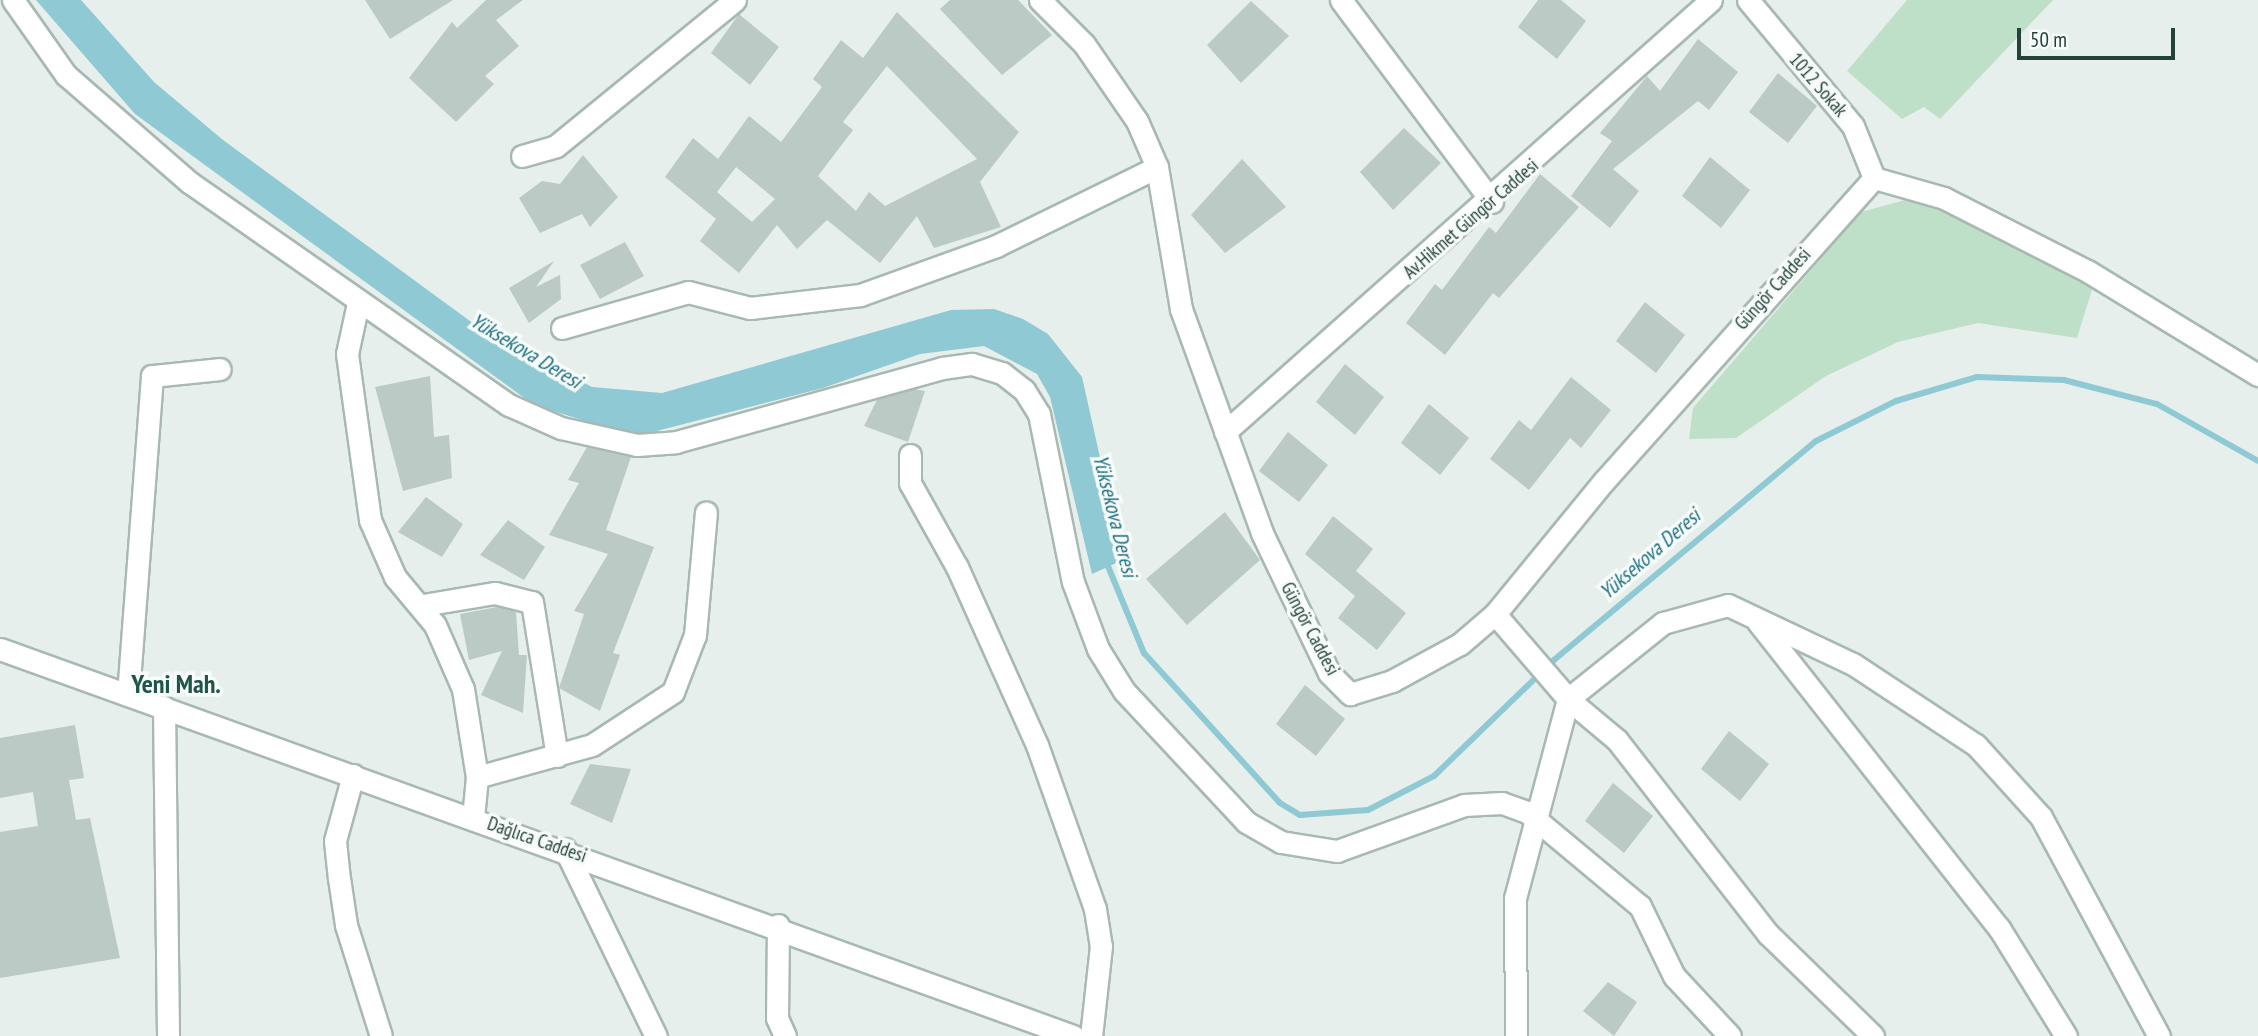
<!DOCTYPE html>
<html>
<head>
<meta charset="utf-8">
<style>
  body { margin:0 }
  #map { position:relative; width:2258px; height:1036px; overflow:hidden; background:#e6efeb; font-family:"PT Sans Narrow",sans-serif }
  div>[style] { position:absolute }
  .green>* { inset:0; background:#bfe0c8 }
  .water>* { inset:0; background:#8ec9d4 }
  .stream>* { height:6px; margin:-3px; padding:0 3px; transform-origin:3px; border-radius:3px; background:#8ec9d4 }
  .building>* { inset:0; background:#bbcac4 }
  .roads { filter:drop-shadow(2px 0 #a8b8b2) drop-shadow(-2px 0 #a8b8b2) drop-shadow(0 2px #a8b8b2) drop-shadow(0 -2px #a8b8b2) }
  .minor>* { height:21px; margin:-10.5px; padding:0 10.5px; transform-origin:10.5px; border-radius:10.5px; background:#fff }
  .tertiary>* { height:21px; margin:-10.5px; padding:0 10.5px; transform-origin:10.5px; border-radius:10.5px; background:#fff }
  .secondary>* { height:21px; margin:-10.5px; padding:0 10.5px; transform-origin:10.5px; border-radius:10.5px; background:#fff }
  span { translate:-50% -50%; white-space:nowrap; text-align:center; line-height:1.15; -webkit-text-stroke:7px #f7fbf9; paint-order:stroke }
  .street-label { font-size:19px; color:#24423a }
  .water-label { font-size:21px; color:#1c6f80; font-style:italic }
  .district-label { font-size:26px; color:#1f5548; font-weight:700 }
  .scale { position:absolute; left:2017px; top:28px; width:158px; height:32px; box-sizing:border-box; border:4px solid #24423a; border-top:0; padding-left:9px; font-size:21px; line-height:24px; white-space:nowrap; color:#24423a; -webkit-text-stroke:5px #f7fbf9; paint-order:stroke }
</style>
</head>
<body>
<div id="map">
  <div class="green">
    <i style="clip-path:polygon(1907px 0,2053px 0,1940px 119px,1924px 107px,1902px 119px,1847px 71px)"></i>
    <i style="clip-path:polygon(1916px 197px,2095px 280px,2077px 338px,1978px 323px,1898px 342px,1826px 376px,1736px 438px,1689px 439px,1693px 408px,1861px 212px)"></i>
  </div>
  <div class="water">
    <i style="clip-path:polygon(36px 0,81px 0,154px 82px,223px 140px,489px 335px,592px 387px,662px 393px,951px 310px,994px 309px,1023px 319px,1048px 334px,1082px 377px,1123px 560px,1092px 574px,1050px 397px,1037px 374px,984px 346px,920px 354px,823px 388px,653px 432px,630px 435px,534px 405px,135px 114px)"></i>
  </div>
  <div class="stream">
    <i style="left:1105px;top:559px;width:102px;rotate:67.5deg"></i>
    <i style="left:1144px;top:653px;width:202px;rotate:47.8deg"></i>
    <i style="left:1280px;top:803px;width:23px;rotate:31deg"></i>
    <i style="left:1300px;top:815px;width:68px;rotate:-4.2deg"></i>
    <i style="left:1368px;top:810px;width:74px;rotate:-27.3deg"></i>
    <i style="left:1434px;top:776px;width:167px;rotate:-44deg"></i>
    <i style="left:1554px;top:660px;width:341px;rotate:-39.9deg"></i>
    <i style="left:1816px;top:441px;width:89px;rotate:-26.6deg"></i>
    <i style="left:1896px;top:401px;width:84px;rotate:-16.5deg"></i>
    <i style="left:1977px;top:377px;width:87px;rotate:2deg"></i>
    <i style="left:2064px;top:380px;width:96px;rotate:14.5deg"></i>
    <i style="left:2157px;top:404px;width:116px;rotate:29.4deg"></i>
  </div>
  <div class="building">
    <i style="clip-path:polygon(365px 0,453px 0,390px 39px)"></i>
    <i style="clip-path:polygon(486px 0,523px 0,496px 20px,519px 46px,485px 76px,494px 84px,456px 122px,409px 78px,452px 22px,457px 28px)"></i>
    <i style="clip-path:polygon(950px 0,1018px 0,1052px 35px,1002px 75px,940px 9px)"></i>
    <i style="clip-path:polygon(1538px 0,1561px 0,1586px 21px,1557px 59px,1518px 27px)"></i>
    <i style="clip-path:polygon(1251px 1px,1289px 36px,1241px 83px,1207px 45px)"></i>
    <i style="clip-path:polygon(evenodd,897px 12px,1019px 132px,980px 182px,1001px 227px,934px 248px,917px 216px,880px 263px,827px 220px,797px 249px,777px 225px,739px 273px,700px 241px,716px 219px,665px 177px,693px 138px,718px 159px,749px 116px,781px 142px,822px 87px,813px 79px,841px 40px,863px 58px,897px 12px,887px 66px,977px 159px,885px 206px,869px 192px,856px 211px,818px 176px,853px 130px,843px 122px,887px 66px,897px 12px,736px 167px,775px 199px,752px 222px,717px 192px,736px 167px)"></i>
    <i style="clip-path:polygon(739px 14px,779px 47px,750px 85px,711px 53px)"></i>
    <i style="clip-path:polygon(1698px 39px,1738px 72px,1709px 110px,1698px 101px,1613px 169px,1639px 191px,1610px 228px,1571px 196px,1612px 141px,1600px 133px,1647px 76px,1660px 91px)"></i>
    <i style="clip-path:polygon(1778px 73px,1817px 106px,1788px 143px,1749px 112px)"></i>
    <i style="clip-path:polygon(1404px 128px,1441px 163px,1393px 210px,1360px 172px)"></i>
    <i style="clip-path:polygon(583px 155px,618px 197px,590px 227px,582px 214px,540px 233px,519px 198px,542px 181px,560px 184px)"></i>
    <i style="clip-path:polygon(1710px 157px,1750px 190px,1721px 228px,1682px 196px)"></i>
    <i style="clip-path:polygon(1242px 159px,1286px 207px,1225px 253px,1191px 215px)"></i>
    <i style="clip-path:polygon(1540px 174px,1579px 207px,1499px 298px,1493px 293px,1445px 355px,1406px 323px,1435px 284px,1442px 290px,1489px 227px,1496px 233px)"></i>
    <i style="clip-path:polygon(625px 242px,644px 276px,600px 299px,580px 265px)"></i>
    <i style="clip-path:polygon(554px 261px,536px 287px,560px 275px,561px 299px,529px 323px,509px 288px)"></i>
    <i style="clip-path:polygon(1645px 302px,1685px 335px,1656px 373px,1616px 341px)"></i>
    <i style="clip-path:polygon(1345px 364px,1384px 397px,1355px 435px,1316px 402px)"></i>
    <i style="clip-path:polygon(430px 376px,434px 437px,449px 435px,452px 478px,403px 491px,375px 387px)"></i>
    <i style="clip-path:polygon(1571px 377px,1611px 410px,1581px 448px,1570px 438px,1529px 490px,1490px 459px,1519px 420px,1531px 430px)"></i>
    <i style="clip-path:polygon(914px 389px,925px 391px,908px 442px,864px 426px,877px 400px)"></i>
    <i style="clip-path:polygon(1429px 404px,1469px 438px,1440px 475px,1401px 443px)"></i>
    <i style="clip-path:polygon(1288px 432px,1328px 465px,1299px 502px,1259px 471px)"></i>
    <i style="clip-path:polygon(587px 447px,631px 457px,606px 530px,654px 547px,613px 653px,620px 655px,600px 711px,559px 688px,584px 614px,574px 611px,608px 554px,549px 535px,579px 483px,568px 480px)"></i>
    <i style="clip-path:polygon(426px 497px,463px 524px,442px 557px,398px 532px)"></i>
    <i style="clip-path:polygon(1225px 512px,1260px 560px,1187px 625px,1146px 579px)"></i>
    <i style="clip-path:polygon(1333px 516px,1373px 549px,1356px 571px,1406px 613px,1377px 650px,1338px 618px,1355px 596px,1305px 554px)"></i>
    <i style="clip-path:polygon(508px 520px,545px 547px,524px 580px,480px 555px)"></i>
    <i style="clip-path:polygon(497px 607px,516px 612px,519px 655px,527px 655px,523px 713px,481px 695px,502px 651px,469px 660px,460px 614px)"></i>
    <i style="clip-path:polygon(1305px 685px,1345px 719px,1316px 756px,1276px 724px)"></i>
    <i style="clip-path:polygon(75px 725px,84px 778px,69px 780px,76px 820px,90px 818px,120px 958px,0 978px,0 832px,38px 826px,33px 792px,0 798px,0 738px)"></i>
    <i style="clip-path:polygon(1729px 731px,1769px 764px,1740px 801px,1701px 769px)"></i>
    <i style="clip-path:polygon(590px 764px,631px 769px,612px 823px,570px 804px)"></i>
    <i style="clip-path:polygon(1613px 783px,1653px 816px,1624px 853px,1585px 821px)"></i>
    <i style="clip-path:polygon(1608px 982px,1637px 1002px,1614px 1036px,1583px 1011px)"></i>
  </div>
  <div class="roads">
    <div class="minor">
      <i style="left:13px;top:0;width:92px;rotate:54.8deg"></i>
      <i style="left:66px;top:75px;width:163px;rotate:41deg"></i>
      <i style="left:189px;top:182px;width:390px;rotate:34.9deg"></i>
      <i style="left:509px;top:405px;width:57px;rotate:23.9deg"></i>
      <i style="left:561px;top:428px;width:78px;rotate:12.6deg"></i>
      <i style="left:637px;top:445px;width:39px;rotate:-4deg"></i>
      <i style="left:676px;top:442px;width:276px;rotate:-15.5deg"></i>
      <i style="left:942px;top:368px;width:30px;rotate:-8deg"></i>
      <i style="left:972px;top:364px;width:31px;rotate:17deg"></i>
      <i style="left:1002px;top:373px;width:28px;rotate:38deg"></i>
      <i style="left:1024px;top:390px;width:28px;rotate:58deg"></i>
      <i style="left:1039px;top:414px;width:171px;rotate:78.6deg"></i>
      <i style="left:1073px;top:582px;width:72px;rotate:69.5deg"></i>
      <i style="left:1098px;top:649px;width:49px;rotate:58.2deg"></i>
      <i style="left:1124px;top:691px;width:179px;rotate:47deg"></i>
      <i style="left:1246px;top:822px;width:40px;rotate:29.7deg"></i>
      <i style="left:1281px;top:842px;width:57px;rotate:9.1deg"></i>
      <i style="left:1337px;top:851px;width:135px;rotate:-19.9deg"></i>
      <i style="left:1464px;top:805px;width:38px;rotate:-3deg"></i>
      <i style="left:1502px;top:803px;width:27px;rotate:20deg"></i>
      <i style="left:1527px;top:812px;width:147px;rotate:39.8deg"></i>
      <i style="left:1640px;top:906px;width:78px;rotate:64.1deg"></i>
      <i style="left:1674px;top:976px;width:82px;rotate:47deg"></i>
      <i style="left:1341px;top:0;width:252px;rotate:53.2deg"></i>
      <i style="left:522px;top:156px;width:35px;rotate:-16deg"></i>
      <i style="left:556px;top:146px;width:231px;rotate:-39.2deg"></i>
      <i style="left:358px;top:303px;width:52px;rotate:102.2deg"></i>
      <i style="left:347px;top:354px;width:168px;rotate:82.1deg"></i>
      <i style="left:370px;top:520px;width:62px;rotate:66.3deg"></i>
      <i style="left:395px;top:577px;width:62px;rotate:50.2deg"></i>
      <i style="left:435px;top:625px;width:70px;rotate:66.4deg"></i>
      <i style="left:463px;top:689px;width:89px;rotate:81deg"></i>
      <i style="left:477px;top:777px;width:41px;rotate:95.6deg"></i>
      <i style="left:562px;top:328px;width:131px;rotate:-15.9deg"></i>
      <i style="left:688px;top:292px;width:64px;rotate:14.5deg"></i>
      <i style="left:750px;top:308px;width:111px;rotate:-6.7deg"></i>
      <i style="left:860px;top:295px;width:145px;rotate:-19.8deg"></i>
      <i style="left:996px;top:246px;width:179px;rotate:-26.1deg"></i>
      <i style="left:910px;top:455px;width:28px;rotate:90deg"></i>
      <i style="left:910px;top:483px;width:96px;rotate:60.8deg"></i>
      <i style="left:957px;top:567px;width:195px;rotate:65.8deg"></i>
      <i style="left:1037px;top:745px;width:174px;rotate:70.5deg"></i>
      <i style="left:1095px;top:909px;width:37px;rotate:81deg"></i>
      <i style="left:1101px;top:946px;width:91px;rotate:96.3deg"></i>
      <i style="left:423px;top:605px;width:73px;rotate:-9.5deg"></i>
      <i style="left:495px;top:593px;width:38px;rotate:14deg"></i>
      <i style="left:532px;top:602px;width:156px;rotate:80.8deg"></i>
      <i style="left:1758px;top:622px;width:390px;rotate:51.8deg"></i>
      <i style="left:1999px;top:928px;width:127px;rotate:58.2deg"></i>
      <i style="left:128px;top:695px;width:320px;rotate:-85.7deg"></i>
      <i style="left:152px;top:376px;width:68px;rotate:-5.9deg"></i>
      <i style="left:353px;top:775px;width:68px;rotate:105.3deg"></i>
      <i style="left:335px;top:841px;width:37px;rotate:84deg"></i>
      <i style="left:339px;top:878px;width:48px;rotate:81.5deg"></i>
      <i style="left:346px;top:925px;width:116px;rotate:72.5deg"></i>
      <i style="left:477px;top:777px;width:119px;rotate:-15.5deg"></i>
      <i style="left:592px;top:745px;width:97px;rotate:-33.2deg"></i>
      <i style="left:673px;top:692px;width:61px;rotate:-68.9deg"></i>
      <i style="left:695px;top:635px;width:123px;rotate:-84.9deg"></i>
      <i style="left:565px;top:849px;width:208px;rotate:64.1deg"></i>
      <i style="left:778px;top:925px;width:93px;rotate:90.6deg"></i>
      <i style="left:777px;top:1018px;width:20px;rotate:66deg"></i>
      <i style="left:1873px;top:1036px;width:146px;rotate:-135.8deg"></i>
      <i style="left:1768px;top:934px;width:246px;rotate:-127.9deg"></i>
      <i style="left:1617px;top:740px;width:64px;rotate:-140.1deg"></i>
      <i style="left:1568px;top:699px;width:122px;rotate:-38.7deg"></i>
      <i style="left:1663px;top:623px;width:67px;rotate:-15.5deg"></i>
      <i style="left:1728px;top:605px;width:138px;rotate:25.3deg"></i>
      <i style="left:1853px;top:664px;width:147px;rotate:33.4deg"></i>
      <i style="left:1976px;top:745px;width:97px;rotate:47.9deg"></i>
      <i style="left:2041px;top:817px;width:249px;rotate:61.7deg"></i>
    </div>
    <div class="tertiary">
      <i style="left:1040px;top:0;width:62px;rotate:45deg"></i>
      <i style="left:1084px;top:44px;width:93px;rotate:55.5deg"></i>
      <i style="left:1137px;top:121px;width:50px;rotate:66.5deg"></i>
      <i style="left:1157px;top:167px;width:144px;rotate:80.4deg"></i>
      <i style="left:1181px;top:309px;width:238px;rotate:70.1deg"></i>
      <i style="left:1262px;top:533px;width:155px;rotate:64.4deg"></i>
      <i style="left:1329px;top:673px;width:30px;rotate:45deg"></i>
      <i style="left:1350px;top:694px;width:44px;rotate:-17.2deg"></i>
      <i style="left:1392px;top:681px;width:77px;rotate:-28.6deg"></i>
      <i style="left:1460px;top:644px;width:46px;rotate:-40.6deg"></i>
      <i style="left:1495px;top:614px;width:172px;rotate:-50.7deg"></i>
      <i style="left:1604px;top:481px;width:406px;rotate:-48.3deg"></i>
      <i style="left:1748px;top:0;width:164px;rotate:50.2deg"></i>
      <i style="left:1853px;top:126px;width:56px;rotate:68deg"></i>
      <i style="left:1874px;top:178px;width:73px;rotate:15.9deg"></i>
      <i style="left:1944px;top:198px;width:163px;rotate:27deg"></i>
      <i style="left:2089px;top:272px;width:198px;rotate:31.4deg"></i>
      <i style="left:1495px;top:614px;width:112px;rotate:49.3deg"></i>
      <i style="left:1568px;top:699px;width:206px;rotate:104.9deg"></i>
      <i style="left:1515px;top:898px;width:138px;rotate:89.6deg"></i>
      <i style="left:164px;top:707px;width:329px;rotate:89.3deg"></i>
    </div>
    <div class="secondary">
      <i style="left:1225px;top:432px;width:650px;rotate:-41.63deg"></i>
      <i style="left:0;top:649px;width:1141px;rotate:19.83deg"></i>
    </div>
  </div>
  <div class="street-label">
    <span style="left:1818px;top:85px;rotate:49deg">1012 Sokak</span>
    <span style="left:1471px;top:219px;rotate:-41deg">Av.Hikmet Güngör Caddesi</span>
    <span style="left:1773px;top:289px;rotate:-48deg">Güngör Caddesi</span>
    <span style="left:1310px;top:629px;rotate:62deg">Güngör Caddesi</span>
    <span style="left:537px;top:840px;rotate:19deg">Dağlıca Caddesi</span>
  </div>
  <div class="water-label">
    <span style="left:526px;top:351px;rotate:31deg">Yüksekova Deresi</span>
    <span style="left:1115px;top:516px;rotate:76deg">Yüksekova Deresi</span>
    <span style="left:1650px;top:554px;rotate:-41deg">Yüksekova Deresi</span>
  </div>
  <div class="district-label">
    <span style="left:176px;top:684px">Yeni Mah.</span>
  </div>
  <div class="scale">50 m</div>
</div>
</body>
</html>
